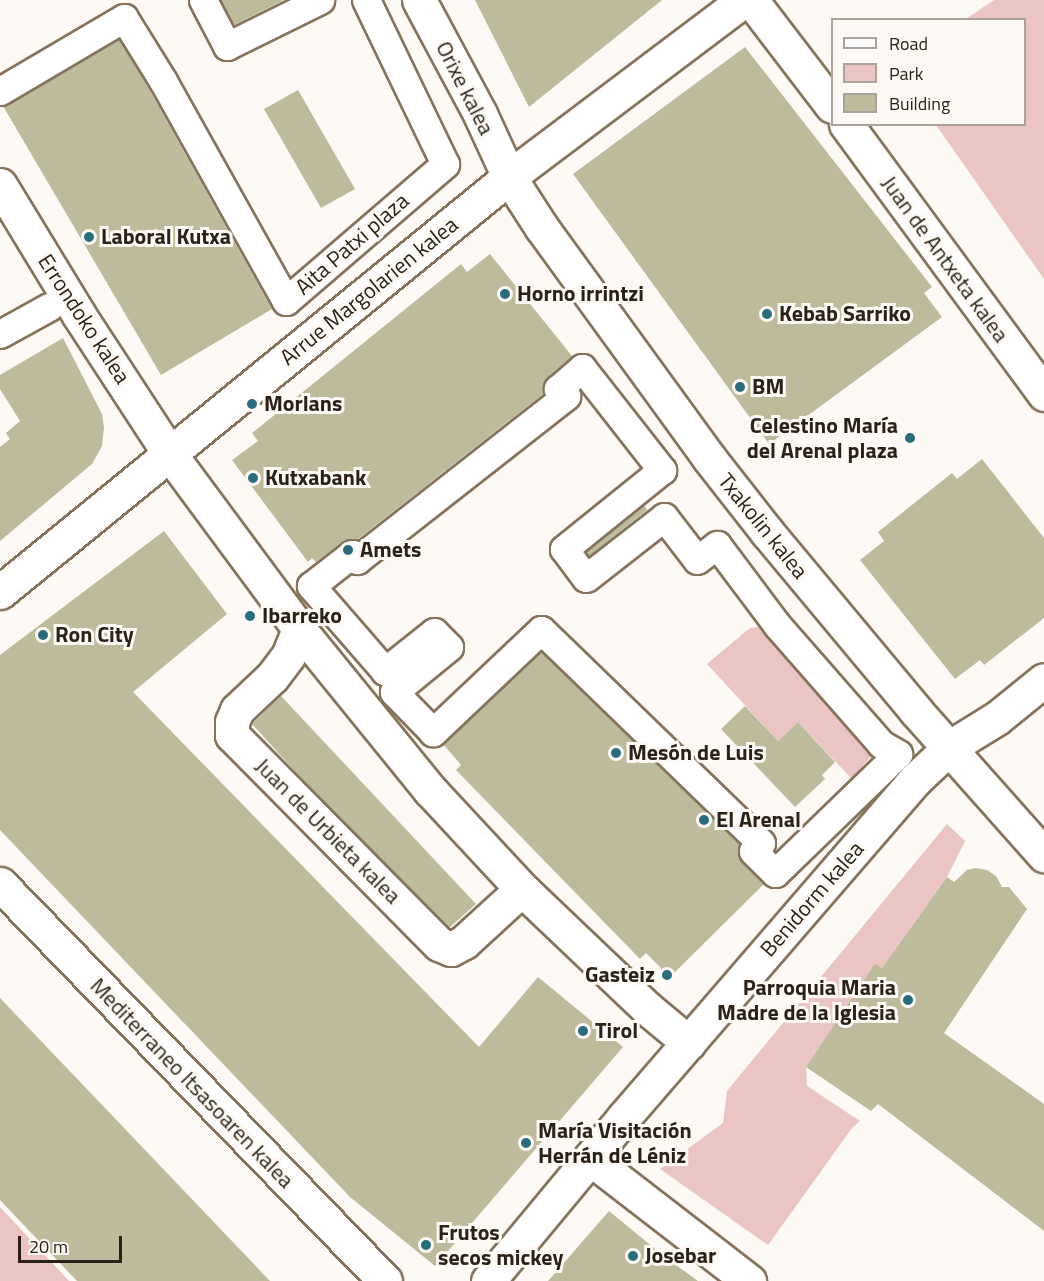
<!DOCTYPE html>
<html>
<head>
<meta charset="utf-8">
<style>
  body { margin:0 }
  #map { position:relative; width:1044px; height:1281px; overflow:hidden; background:#fdf9f4; font-family:"Titillium Web",sans-serif }
  div>[style] { position:absolute }
  .green>* { inset:0; background:#ebc4c4 }
  .building>* { inset:0; background:#bebb9d }
  .roads { filter:drop-shadow(2px 0 #85735c) drop-shadow(-2px 0 #85735c) drop-shadow(0 2px #85735c) drop-shadow(0 -2px #85735c) }
  .pedestrian>* { height:27px; margin:-13.5px; padding:0 13.5px; transform-origin:13.5px; border-radius:13.5px; background:#fff }
  .minor>* { height:33px; margin:-16.5px; padding:0 16.5px; transform-origin:16.5px; border-radius:16.5px; background:#fff }
  .dots>* { width:16px; height:16px; translate:-50% -50%; box-sizing:border-box; border:3px solid #fdf9f4; border-radius:50% }
  span { translate:-50% -50%; white-space:nowrap; text-align:center; line-height:1.15; -webkit-text-stroke:6px #fdf9f4; paint-order:stroke }
  .street-label { font-size:22px; color:#2a2219 }
  .poi-label { font-size:22px; color:#2a2219; font-weight:700 }
  .left { translate:0 -50%; text-align:left }
  .right { translate:-100% -50%; text-align:right }
  .legend { position:absolute; left:831px; top:18px; width:195px; height:108px; box-sizing:border-box; background:#fdf9f4; border:2px solid #a9a39c; margin:0; padding:8px 10px; list-style:none; font-size:18px; color:#2a2219 }
  .legend li { display:flex; align-items:center; gap:12px; height:30px }
  .legend b { width:30px; border:2px solid #a9a39c }
  .scale { position:absolute; left:18px; top:1236px; width:104px; height:27px; box-sizing:border-box; border:3px solid #2a2219; border-top:0; padding-left:8px; font-size:18px; line-height:21px; white-space:nowrap; color:#2a2219; -webkit-text-stroke:4px #fdf9f4; paint-order:stroke }
</style>
</head>
<body>
<div id="map">
  <div class="green">
    <i style="clip-path:polygon(994px 0,1044px 0,1044px 279px,936px 125px,1024px 124px,1024px 20px,966px 19px)"></i>
    <i style="clip-path:polygon(777px 625px,881px 744px,852px 779px,798px 722px,778px 741px,707px 664px,750px 628px)"></i>
    <i style="clip-path:polygon(947px 824px,965px 841px,947px 877px,882px 968px,875px 965px,806px 1067px,807px 1086px,860px 1121px,852px 1128px,768px 1245px,660px 1169px,723px 1123px,727px 1091px)"></i>
    <i style="clip-path:polygon(0 1207px,69px 1281px,0 1281px)"></i>
  </div>
  <div class="building">
    <i style="clip-path:polygon(221px 0,284px 0,234px 25px)"></i>
    <i style="clip-path:polygon(475px 0,662px 0,529px 107px)"></i>
    <i style="clip-path:polygon(119px 39px,149px 89px,272px 309px,161px 375px,3px 106px)"></i>
    <i style="clip-path:polygon(745px 47px,932px 287px,924px 293px,942px 317px,769px 444px,573px 174px)"></i>
    <i style="clip-path:polygon(298px 90px,355px 189px,321px 208px,264px 109px)"></i>
    <i style="clip-path:polygon(490px 254px,572px 356px,547px 378px,543px 385px,543px 394px,358px 539px,343px 541px,316px 562px,312px 558px,308px 562px,232px 460px,258px 441px,252px 433px,461px 264px,467px 272px)"></i>
    <i style="clip-path:polygon(63px 338px,102px 414px,104px 428px,102px 446px,92px 464px,0 541px,0 447px,10px 439px,6px 433px,20px 421px,0 389px,0 375px)"></i>
    <i style="clip-path:polygon(982px 459px,1044px 538px,1044px 618px,984px 665px,980px 660px,955px 679px,860px 560px,884px 541px,878px 532px,952px 473px,957px 479px)"></i>
    <i style="clip-path:polygon(644px 505px,647px 510px,589px 556px,586px 552px)"></i>
    <i style="clip-path:polygon(164px 531px,227px 614px,133px 692px,479px 1047px,538px 977px,623px 1047px,435px 1266px,350px 1197px,0 830px,0 655px)"></i>
    <i style="clip-path:polygon(541px 652px,739px 844px,738px 854px,742px 862px,764px 884px,670px 977px,646px 953px,640px 959px,456px 770px,461px 765px,443px 744px)"></i>
    <i style="clip-path:polygon(281px 696px,476px 904px,449px 928px,301px 778px,252px 724px)"></i>
    <i style="clip-path:polygon(745px 706px,778px 741px,798px 722px,835px 762px,822px 775px,825px 779px,795px 807px,721px 729px)"></i>
    <i style="clip-path:polygon(975px 868px,987px 870px,996px 876px,1002px 887px,1009px 887px,1027px 909px,944px 1033px,1044px 1104px,1044px 1231px,878px 1104px,871px 1111px,806px 1067px,875px 964px,882px 968px,947px 877px,954px 882px,967px 870px)"></i>
    <i style="clip-path:polygon(0 998px,270px 1281px,77px 1281px,0 1200px)"></i>
    <i style="clip-path:polygon(609px 1211px,665px 1257px,698px 1281px,548px 1281px)"></i>
  </div>
  <div class="roads">
    <div class="pedestrian">
      <i style="left:203px;top:0;width:52px;rotate:62.4deg"></i>
      <i style="left:227px;top:46px;width:104px;rotate:-26.3deg"></i>
      <i style="left:0;top:91px;width:144px;rotate:-30.5deg"></i>
      <i style="left:124px;top:18px;width:74px;rotate:58.2deg"></i>
      <i style="left:163px;top:81px;width:252px;rotate:60.8deg"></i>
      <i style="left:286px;top:301px;width:210px;rotate:-40.7deg"></i>
      <i style="left:445px;top:164px;width:182px;rotate:-115.7deg"></i>
      <i style="left:0;top:334px;width:56px;rotate:-28.9deg"></i>
      <i style="left:582px;top:368px;width:130px;rotate:51.9deg"></i>
      <i style="left:662px;top:470px;width:126px;rotate:141.1deg"></i>
      <i style="left:564px;top:549px;width:36px;rotate:53deg"></i>
      <i style="left:586px;top:578px;width:99px;rotate:-38deg"></i>
      <i style="left:664px;top:517px;width:54px;rotate:52.5deg"></i>
      <i style="left:697px;top:560px;width:25px;rotate:-37deg"></i>
      <i style="left:717px;top:545px;width:100px;rotate:53.1deg"></i>
      <i style="left:777px;top:625px;width:158px;rotate:48.8deg"></i>
      <i style="left:881px;top:744px;width:20px;rotate:30deg"></i>
      <i style="left:898px;top:754px;width:171px;rotate:135.9deg"></i>
      <i style="left:775px;top:873px;width:31px;rotate:-135deg"></i>
      <i style="left:753px;top:851px;width:11px;rotate:-45deg"></i>
      <i style="left:761px;top:843px;width:306px;rotate:-135.9deg"></i>
      <i style="left:541px;top:630px;width:149px;rotate:136.6deg"></i>
      <i style="left:433px;top:732px;width:56px;rotate:-134.3deg"></i>
      <i style="left:394px;top:692px;width:71px;rotate:-39.3deg"></i>
      <i style="left:449px;top:647px;width:21px;rotate:-135deg"></i>
      <i style="left:434px;top:632px;width:63px;rotate:141.5deg"></i>
      <i style="left:385px;top:671px;width:113px;rotate:-131deg"></i>
      <i style="left:311px;top:586px;width:52px;rotate:-38deg"></i>
      <i style="left:352px;top:554px;width:8px;rotate:50deg"></i>
      <i style="left:357px;top:560px;width:266px;rotate:-38.1deg"></i>
      <i style="left:566px;top:396px;width:11px;rotate:-139deg"></i>
      <i style="left:558px;top:389px;width:32px;rotate:-41deg"></i>
    </div>
    <div class="minor">
      <i style="left:419px;top:0;width:129px;rotate:61.8deg"></i>
      <i style="left:480px;top:114px;width:69px;rotate:65.3deg"></i>
      <i style="left:509px;top:177px;width:61px;rotate:57.1deg"></i>
      <i style="left:542px;top:228px;width:284px;rotate:54deg"></i>
      <i style="left:709px;top:458px;width:94px;rotate:51.9deg"></i>
      <i style="left:767px;top:532px;width:233px;rotate:50.2deg"></i>
      <i style="left:916px;top:711px;width:193px;rotate:48.4deg"></i>
      <i style="left:751px;top:0;width:133px;rotate:52.6deg"></i>
      <i style="left:846px;top:124px;width:335px;rotate:53.7deg"></i>
      <i style="left:0;top:185px;width:152px;rotate:58.7deg"></i>
      <i style="left:79px;top:315px;width:165px;rotate:56.9deg"></i>
      <i style="left:169px;top:453px;width:219px;rotate:53.5deg"></i>
      <i style="left:299px;top:629px;width:208px;rotate:50.9deg"></i>
      <i style="left:430px;top:790px;width:138px;rotate:47.1deg"></i>
      <i style="left:524px;top:891px;width:171px;rotate:43.6deg"></i>
      <i style="left:648px;top:1009px;width:53px;rotate:39.7deg"></i>
      <i style="left:0;top:592px;width:657px;rotate:-39.19deg"></i>
      <i style="left:509px;top:177px;width:294px;rotate:-37deg"></i>
      <i style="left:299px;top:629px;width:29px;rotate:112deg"></i>
      <i style="left:288px;top:656px;width:26px;rotate:127deg"></i>
      <i style="left:272px;top:677px;width:48px;rotate:136.7deg"></i>
      <i style="left:237px;top:710px;width:13px;rotate:113deg"></i>
      <i style="left:232px;top:722px;width:13px;rotate:90deg"></i>
      <i style="left:232px;top:735px;width:294px;rotate:45.3deg"></i>
      <i style="left:439px;top:944px;width:13px;rotate:23deg"></i>
      <i style="left:451px;top:949px;width:15px;rotate:-28deg"></i>
      <i style="left:464px;top:942px;width:65px;rotate:-42.5deg"></i>
      <i style="left:512px;top:898px;width:14px;rotate:-30deg"></i>
      <i style="left:0;top:884px;width:553px;rotate:45.88deg"></i>
      <i style="left:591px;top:1159px;width:200px;rotate:37.7deg"></i>
      <i style="left:488px;top:1281px;width:213px;rotate:-50.3deg"></i>
      <i style="left:624px;top:1117px;width:445px;rotate:-49.2deg"></i>
      <i style="left:915px;top:780px;width:48px;rotate:-43.3deg"></i>
      <i style="left:950px;top:747px;width:55px;rotate:-31.7deg"></i>
      <i style="left:997px;top:718px;width:60px;rotate:-39deg"></i>
    </div>
  </div>
  <div class="dots">
    <i style="left:89px;top:237px;background:#286c7d"></i>
    <i style="left:505px;top:294px;background:#286c7d"></i>
    <i style="left:767px;top:314px;background:#286c7d"></i>
    <i style="left:740px;top:387px;background:#286c7d"></i>
    <i style="left:252px;top:404px;background:#286c7d"></i>
    <i style="left:910px;top:438px;background:#286c7d"></i>
    <i style="left:253px;top:478px;background:#286c7d"></i>
    <i style="left:348px;top:550px;background:#286c7d"></i>
    <i style="left:250px;top:616px;background:#286c7d"></i>
    <i style="left:43px;top:635px;background:#286c7d"></i>
    <i style="left:616px;top:753px;background:#286c7d"></i>
    <i style="left:704px;top:820px;background:#286c7d"></i>
    <i style="left:667px;top:975px;background:#286c7d"></i>
    <i style="left:908px;top:1000px;background:#286c7d"></i>
    <i style="left:583px;top:1031px;background:#286c7d"></i>
    <i style="left:526px;top:1143px;background:#286c7d"></i>
    <i style="left:426px;top:1245px;background:#286c7d"></i>
    <i style="left:633px;top:1256px;background:#286c7d"></i>
  </div>
  <div class="street-label">
    <span style="left:465px;top:88px;rotate:63deg">Orixe kalea</span>
    <span style="left:352px;top:244px;rotate:-41deg">Aita Patxi plaza</span>
    <span style="left:945px;top:259px;rotate:54deg">Juan de Antxeta kalea</span>
    <span style="left:369px;top:291px;rotate:-39deg">Arrue Margolarien kalea</span>
    <span style="left:84px;top:319px;rotate:57deg">Errondoko kalea</span>
    <span style="left:763px;top:526px;rotate:51deg">Txakolin kalea</span>
    <span style="left:328px;top:831px;rotate:45deg">Juan de Urbieta kalea</span>
    <span style="left:812px;top:899px;rotate:-49deg">Benidorm kalea</span>
    <span style="left:192px;top:1083px;rotate:46deg">Mediterraneo Itsasoaren kalea</span>
  </div>
  <div class="poi-label">
    <span class="left" style="left:101px;top:237px">Laboral Kutxa</span>
    <span class="left" style="left:517px;top:294px">Horno irrintzi</span>
    <span class="left" style="left:779px;top:314px">Kebab Sarriko</span>
    <span class="left" style="left:752px;top:387px">BM</span>
    <span class="left" style="left:264px;top:404px">Morlans</span>
    <span class="right" style="left:898px;top:438px">Celestino María<br>del Arenal plaza</span>
    <span class="left" style="left:265px;top:478px">Kutxabank</span>
    <span class="left" style="left:360px;top:550px">Amets</span>
    <span class="left" style="left:262px;top:616px">Ibarreko</span>
    <span class="left" style="left:55px;top:635px">Ron City</span>
    <span class="left" style="left:628px;top:753px">Mesón de Luis</span>
    <span class="left" style="left:716px;top:820px">El Arenal</span>
    <span class="right" style="left:655px;top:975px">Gasteiz</span>
    <span class="right" style="left:896px;top:1000px">Parroquia Maria<br>Madre de la Iglesia</span>
    <span class="left" style="left:595px;top:1031px">Tirol</span>
    <span class="left" style="left:538px;top:1143px">María Visitación<br>Herrán de Léniz</span>
    <span class="left" style="left:438px;top:1245px">Frutos<br>secos mickey</span>
    <span class="left" style="left:645px;top:1256px">Josebar</span>
  </div>
  <ul class="legend">
  <li><b style="height:8px;background:#fff"></b>Road</li>
  <li><b style="height:16px;background:#ebc4c4"></b>Park</li>
  <li><b style="height:16px;background:#bebb9d"></b>Building</li>
  </ul>
  <div class="scale">20 m</div>
</div>
</body>
</html>
